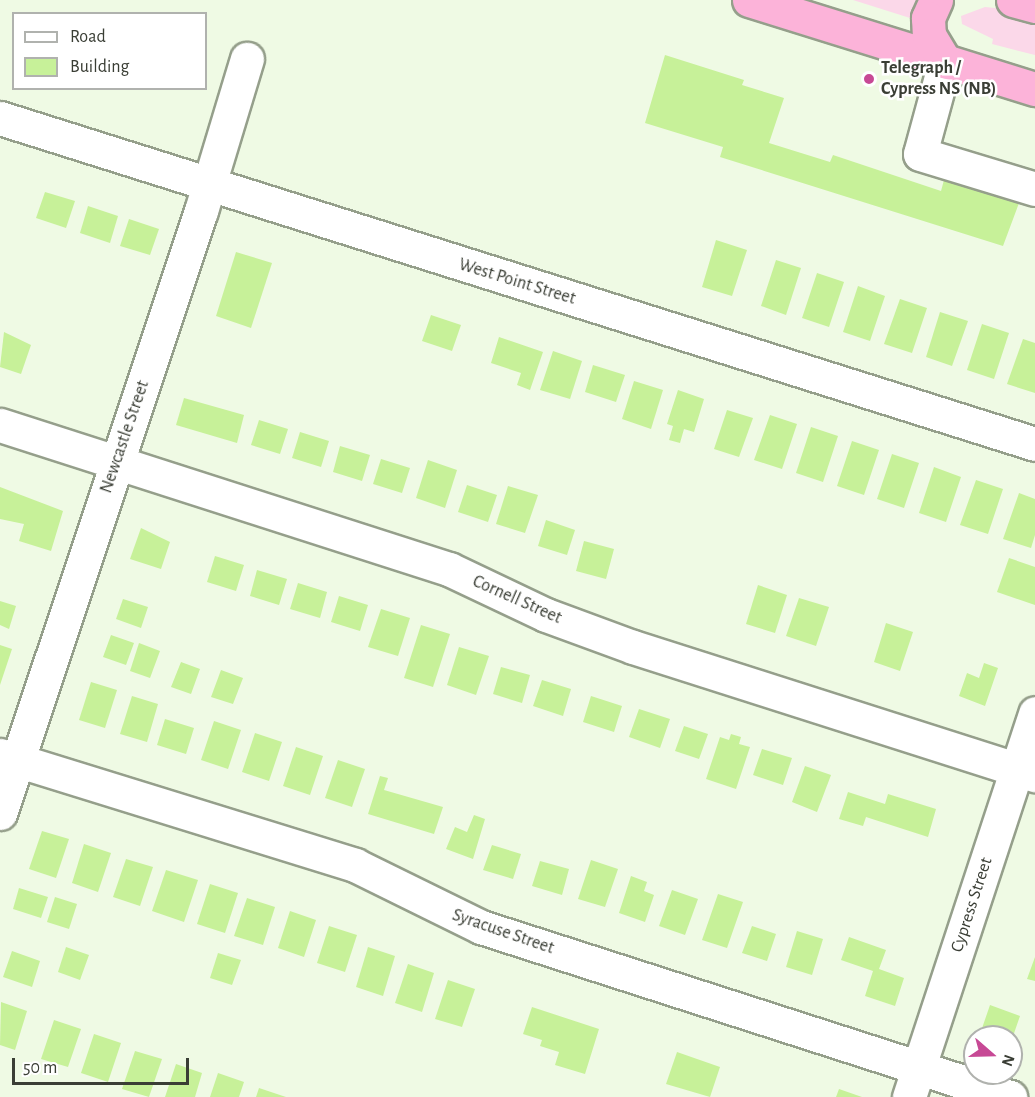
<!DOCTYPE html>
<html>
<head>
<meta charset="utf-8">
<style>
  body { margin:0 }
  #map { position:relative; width:1035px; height:1097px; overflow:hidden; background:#effae4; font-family:"Alegreya Sans",sans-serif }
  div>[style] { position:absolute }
  .green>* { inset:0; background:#fbd8e9 }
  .building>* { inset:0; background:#c7f199 }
  .roads { filter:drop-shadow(2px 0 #959f8b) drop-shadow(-2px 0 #959f8b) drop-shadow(0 2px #959f8b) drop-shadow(0 -2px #959f8b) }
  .minor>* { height:33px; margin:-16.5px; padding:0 16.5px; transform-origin:16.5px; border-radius:16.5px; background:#fff }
  .highway>* { height:33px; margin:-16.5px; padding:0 16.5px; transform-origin:16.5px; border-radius:16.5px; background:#fcb3d9 }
  .dots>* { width:16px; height:16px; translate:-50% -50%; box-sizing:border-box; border:3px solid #fff; border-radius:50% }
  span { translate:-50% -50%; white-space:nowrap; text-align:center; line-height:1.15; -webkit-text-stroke:5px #fff; paint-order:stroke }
  .poi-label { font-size:18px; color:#3a3e35; font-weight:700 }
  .left { translate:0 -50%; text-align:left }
  .street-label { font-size:18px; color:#3a3e35 }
  .legend { position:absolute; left:12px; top:12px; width:195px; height:78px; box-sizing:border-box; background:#fff; border:2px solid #b0b2ae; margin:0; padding:8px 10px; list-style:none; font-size:18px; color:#3a3e35 }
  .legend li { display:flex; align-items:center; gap:12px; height:30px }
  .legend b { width:30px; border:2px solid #b0b2ae }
  .north { position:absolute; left:963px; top:1025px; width:60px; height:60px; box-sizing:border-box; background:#fff; border:2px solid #b0b2ae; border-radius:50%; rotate:110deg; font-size:16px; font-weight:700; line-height:24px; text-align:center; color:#3a3e35 }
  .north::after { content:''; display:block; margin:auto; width:21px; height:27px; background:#c74995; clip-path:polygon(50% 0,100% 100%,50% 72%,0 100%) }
  .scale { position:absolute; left:12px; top:1058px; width:177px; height:27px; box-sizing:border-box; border:3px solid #3a3e35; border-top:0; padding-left:8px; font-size:18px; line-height:21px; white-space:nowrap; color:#3a3e35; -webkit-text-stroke:4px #fff; paint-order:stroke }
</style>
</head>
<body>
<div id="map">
  <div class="green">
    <i style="clip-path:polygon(853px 0,919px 0,915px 17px,910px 18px)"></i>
    <i style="clip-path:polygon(985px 7px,1035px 12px,1035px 55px,992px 44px,993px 39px,962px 24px,961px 16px)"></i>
  </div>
  <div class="building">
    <i style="clip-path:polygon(665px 55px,744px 80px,742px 85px,784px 98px,769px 143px,830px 162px,833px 155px,941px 191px,944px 180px,1019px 203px,1003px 246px,720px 157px,723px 147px,645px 123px)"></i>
    <i style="clip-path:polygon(45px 192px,75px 201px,66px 228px,36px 218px)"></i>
    <i style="clip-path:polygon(88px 206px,118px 216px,110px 243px,80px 233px)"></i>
    <i style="clip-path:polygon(129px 219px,159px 229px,150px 255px,120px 246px)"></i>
    <i style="clip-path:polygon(716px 240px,747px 250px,732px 296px,702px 287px)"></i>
    <i style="clip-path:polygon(236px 252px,272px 263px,251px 328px,216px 316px)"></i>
    <i style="clip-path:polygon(776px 260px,801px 268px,786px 315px,761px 306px)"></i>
    <i style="clip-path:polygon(817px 273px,844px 282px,829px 327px,802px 318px)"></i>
    <i style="clip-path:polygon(858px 286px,885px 296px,870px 341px,843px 332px)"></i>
    <i style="clip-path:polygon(900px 299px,927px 308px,912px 353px,884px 344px)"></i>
    <i style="clip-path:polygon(940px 312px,968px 321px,952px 366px,926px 357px)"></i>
    <i style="clip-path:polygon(431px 315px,461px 325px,452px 351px,422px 341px)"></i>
    <i style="clip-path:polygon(982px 324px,1009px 333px,994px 379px,967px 370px)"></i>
    <i style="clip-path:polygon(4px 332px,31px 345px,21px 374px,0 367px)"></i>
    <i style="clip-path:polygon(499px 337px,543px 352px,530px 390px,517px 385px,521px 373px,491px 363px)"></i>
    <i style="clip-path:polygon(1023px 339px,1035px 343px,1035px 393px,1007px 384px)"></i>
    <i style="clip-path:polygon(553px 351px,582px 361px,570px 399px,540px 390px)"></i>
    <i style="clip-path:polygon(593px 365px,625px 375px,616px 402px,585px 392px)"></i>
    <i style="clip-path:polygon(634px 381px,663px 390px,651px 429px,622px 419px)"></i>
    <i style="clip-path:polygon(678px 390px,704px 399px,694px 432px,684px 429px,680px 443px,669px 440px,673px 426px,667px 424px)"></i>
    <i style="clip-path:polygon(184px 398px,244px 415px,237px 443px,176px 425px)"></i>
    <i style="clip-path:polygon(727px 410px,753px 418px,739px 457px,714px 449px)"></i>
    <i style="clip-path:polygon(770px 415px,797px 424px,782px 469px,754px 460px)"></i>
    <i style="clip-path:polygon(259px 420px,288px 429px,280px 454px,251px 445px)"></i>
    <i style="clip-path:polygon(811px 427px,838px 436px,823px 482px,796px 473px)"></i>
    <i style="clip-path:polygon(300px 432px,329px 441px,321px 467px,292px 458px)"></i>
    <i style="clip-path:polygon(852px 441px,879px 450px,864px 495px,837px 486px)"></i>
    <i style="clip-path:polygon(340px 446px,370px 455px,362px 481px,333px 472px)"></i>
    <i style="clip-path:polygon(892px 454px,919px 463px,904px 508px,877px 499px)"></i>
    <i style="clip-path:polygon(381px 459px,410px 468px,402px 493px,373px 484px)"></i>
    <i style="clip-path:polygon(428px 460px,457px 470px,445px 508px,416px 498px)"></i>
    <i style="clip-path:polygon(934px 467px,961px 477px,946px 522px,919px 513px)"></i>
    <i style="clip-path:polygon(976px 480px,1003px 489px,988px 534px,960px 525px)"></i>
    <i style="clip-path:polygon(467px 485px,497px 495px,488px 522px,458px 512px)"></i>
    <i style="clip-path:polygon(508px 486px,538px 495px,525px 533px,496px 524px)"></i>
    <i style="clip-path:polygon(0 487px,63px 511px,51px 551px,19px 541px,24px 524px,0 519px)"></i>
    <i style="clip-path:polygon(1019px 493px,1035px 499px,1035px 535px,1031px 548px,1003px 539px)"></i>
    <i style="clip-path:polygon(546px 520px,575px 530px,567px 555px,538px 546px)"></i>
    <i style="clip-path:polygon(141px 528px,170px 542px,161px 569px,130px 559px)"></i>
    <i style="clip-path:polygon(584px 541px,614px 549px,606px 579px,576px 571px)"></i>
    <i style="clip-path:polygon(215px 556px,244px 565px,236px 591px,207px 582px)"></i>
    <i style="clip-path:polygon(1009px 558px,1035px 567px,1035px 605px,997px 592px)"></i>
    <i style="clip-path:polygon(257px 570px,287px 579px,279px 605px,250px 596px)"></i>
    <i style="clip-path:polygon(298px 583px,327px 592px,320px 618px,290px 609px)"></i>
    <i style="clip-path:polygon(758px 585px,787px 595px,775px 633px,746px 624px)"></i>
    <i style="clip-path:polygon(339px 596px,368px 605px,360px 631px,331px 622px)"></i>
    <i style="clip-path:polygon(799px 598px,829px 607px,816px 646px,786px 636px)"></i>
    <i style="clip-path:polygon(123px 599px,148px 607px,141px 628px,116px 619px)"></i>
    <i style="clip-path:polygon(0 601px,16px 606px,9px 629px,0 625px)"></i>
    <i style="clip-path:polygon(381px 609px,410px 618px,398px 656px,368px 647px)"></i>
    <i style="clip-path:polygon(886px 623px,913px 632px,900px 671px,874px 662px)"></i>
    <i style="clip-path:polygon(421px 625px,450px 634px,433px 687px,404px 678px)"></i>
    <i style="clip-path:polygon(111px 635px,134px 643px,126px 665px,103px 657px)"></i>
    <i style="clip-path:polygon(139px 643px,160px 651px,150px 678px,130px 671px)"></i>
    <i style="clip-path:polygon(0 645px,12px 649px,0 685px)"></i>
    <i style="clip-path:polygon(459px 647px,489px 656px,476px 695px,447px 685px)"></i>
    <i style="clip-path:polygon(181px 662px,200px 669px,191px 694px,171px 687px)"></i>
    <i style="clip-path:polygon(984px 663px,998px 668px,985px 706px,959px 696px,967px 673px,979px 678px)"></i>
    <i style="clip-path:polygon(501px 667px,530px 675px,522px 703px,493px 694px)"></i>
    <i style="clip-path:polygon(221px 670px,243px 678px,233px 704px,211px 697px)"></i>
    <i style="clip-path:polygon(542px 680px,571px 689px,563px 716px,533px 706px)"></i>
    <i style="clip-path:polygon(91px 682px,117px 690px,105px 728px,79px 720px)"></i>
    <i style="clip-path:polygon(132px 696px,158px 704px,147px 742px,120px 734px)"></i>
    <i style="clip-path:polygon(591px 696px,622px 706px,614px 732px,583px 722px)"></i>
    <i style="clip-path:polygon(639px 709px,670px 719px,660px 748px,629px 737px)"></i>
    <i style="clip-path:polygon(165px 719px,194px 728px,186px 754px,157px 745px)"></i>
    <i style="clip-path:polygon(214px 721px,241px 730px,228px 769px,201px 760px)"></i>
    <i style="clip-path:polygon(684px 726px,708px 734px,699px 759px,675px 751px)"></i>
    <i style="clip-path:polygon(255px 733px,282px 742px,269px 781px,242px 772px)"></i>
    <i style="clip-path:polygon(731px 734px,741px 737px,739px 744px,750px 747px,736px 789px,706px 779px,720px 737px,729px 740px)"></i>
    <i style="clip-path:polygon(296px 747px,323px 756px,310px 795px,283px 786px)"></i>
    <i style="clip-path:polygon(762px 749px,792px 758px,783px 785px,753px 775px)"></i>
    <i style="clip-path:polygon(338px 760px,365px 769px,352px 807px,325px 798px)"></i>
    <i style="clip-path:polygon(805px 766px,831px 775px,817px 812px,792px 802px)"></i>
    <i style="clip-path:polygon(380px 776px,388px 778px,384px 790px,443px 807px,434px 834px,368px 814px)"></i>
    <i style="clip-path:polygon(848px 792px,885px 804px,888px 794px,936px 809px,928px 837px,866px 817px,863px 826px,839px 819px)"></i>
    <i style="clip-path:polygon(474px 815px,485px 819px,473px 859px,446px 849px,455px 827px,467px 832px)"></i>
    <i style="clip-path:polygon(42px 831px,69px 839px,56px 878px,29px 869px)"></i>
    <i style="clip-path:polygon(84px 844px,111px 853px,98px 892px,72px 883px)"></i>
    <i style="clip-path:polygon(492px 845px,521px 854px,513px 879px,483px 870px)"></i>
    <i style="clip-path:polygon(126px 859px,153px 867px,140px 906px,113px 897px)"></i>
    <i style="clip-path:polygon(591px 860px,618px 869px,605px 907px,578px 899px)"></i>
    <i style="clip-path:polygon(540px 861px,569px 869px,562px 895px,532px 886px)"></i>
    <i style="clip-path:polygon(166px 870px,198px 880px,184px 922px,152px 911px)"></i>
    <i style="clip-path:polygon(631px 876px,647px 882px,644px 891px,654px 895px,645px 922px,619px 913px)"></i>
    <i style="clip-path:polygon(210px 884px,238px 893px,225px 933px,197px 924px)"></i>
    <i style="clip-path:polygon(19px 888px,48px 897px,41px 918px,13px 909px)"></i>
    <i style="clip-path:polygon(672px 890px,698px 899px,685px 935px,659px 926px)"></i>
    <i style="clip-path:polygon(718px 894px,743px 902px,727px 948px,702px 940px)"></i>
    <i style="clip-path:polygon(55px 897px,77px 904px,69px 929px,47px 922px)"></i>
    <i style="clip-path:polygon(247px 898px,275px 907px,263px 945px,234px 936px)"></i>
    <i style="clip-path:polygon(290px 911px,316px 920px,304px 957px,278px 948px)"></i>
    <i style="clip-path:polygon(329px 926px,357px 935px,345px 972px,317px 963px)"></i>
    <i style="clip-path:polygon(752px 926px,776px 934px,767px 961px,742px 953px)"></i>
    <i style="clip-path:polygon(797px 931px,823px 939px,812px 975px,786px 967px)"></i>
    <i style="clip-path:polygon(849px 937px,886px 950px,879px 969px,904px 978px,895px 1006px,865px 996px,873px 971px,841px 960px)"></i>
    <i style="clip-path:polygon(66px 947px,89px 955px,80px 980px,58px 972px)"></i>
    <i style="clip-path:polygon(368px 947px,395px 956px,383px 996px,356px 987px)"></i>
    <i style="clip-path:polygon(12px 951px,40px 961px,32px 987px,3px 977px)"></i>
    <i style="clip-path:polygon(218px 953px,241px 960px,232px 985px,210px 978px)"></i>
    <i style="clip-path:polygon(1035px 957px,1035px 981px,1027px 979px)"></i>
    <i style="clip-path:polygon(408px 964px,434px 973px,422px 1012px,395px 1003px)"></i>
    <i style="clip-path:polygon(448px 980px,475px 989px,462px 1027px,435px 1019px)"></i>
    <i style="clip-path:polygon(1px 1002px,27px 1011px,15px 1050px,0 1045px)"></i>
    <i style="clip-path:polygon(990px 1005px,1020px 1016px,1011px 1042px,1011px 1037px,979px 1037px)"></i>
    <i style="clip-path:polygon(532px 1007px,599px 1029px,585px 1074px,555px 1065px,559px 1052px,540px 1046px,542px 1040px,523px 1034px)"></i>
    <i style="clip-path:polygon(54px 1020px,81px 1029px,68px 1067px,41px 1059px)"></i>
    <i style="clip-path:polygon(94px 1034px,121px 1043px,108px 1082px,81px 1073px)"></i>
    <i style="clip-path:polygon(135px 1051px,162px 1059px,149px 1097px,122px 1089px)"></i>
    <i style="clip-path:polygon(677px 1052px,720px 1067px,710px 1097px,666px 1084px)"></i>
    <i style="clip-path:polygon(176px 1064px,202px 1073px,195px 1097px,165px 1097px)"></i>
    <i style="clip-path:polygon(218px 1073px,244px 1082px,239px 1097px,210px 1097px)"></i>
    <i style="clip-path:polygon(259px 1088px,286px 1097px,256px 1097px)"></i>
    <i style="clip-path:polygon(839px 1089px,862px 1097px,836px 1097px)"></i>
  </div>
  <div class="roads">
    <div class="minor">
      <i style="left:945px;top:62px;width:95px;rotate:105.2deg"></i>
      <i style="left:920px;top:154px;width:120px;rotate:16.9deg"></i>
      <i style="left:0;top:118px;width:1085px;rotate:17.48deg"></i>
      <i style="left:0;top:425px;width:472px;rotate:17.8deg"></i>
      <i style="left:449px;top:569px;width:107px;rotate:25.4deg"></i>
      <i style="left:546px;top:615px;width:93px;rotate:20.2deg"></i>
      <i style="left:633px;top:647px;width:422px;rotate:17.7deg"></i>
      <i style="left:0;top:755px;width:372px;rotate:17.2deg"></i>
      <i style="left:355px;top:865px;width:140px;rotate:26.2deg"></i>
      <i style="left:481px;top:927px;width:556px;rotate:17.82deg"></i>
      <i style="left:0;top:813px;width:635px;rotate:-71.54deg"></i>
      <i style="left:201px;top:211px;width:159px;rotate:-73.2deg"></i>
      <i style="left:909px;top:1097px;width:404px;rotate:-71.8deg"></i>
    </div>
    <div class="highway">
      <i style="left:749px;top:0;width:300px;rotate:17.3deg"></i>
      <i style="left:936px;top:0;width:20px;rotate:114deg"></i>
      <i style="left:928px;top:18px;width:17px;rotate:87deg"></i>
      <i style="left:929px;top:35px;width:31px;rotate:59deg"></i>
      <i style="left:1013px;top:0;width:23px;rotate:15deg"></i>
    </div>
  </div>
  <div class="dots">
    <i style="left:869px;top:79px;background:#c74995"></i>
  </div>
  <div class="poi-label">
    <span class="left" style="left:881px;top:79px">Telegraph /<br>Cypress NS (NB)</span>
  </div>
  <div class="street-label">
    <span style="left:517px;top:282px;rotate:17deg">West Point Street</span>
    <span style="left:125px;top:437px;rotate:-71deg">Newcastle Street</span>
    <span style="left:517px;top:600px;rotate:24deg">Cornell Street</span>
    <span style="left:972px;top:905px;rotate:-72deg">Cypress Street</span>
    <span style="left:503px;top:932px;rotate:19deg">Syracuse Street</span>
  </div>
  <ul class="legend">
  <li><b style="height:8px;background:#fff"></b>Road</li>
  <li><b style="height:16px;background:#c7f199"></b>Building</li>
  </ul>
  <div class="north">N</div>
  <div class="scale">50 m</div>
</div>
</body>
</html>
